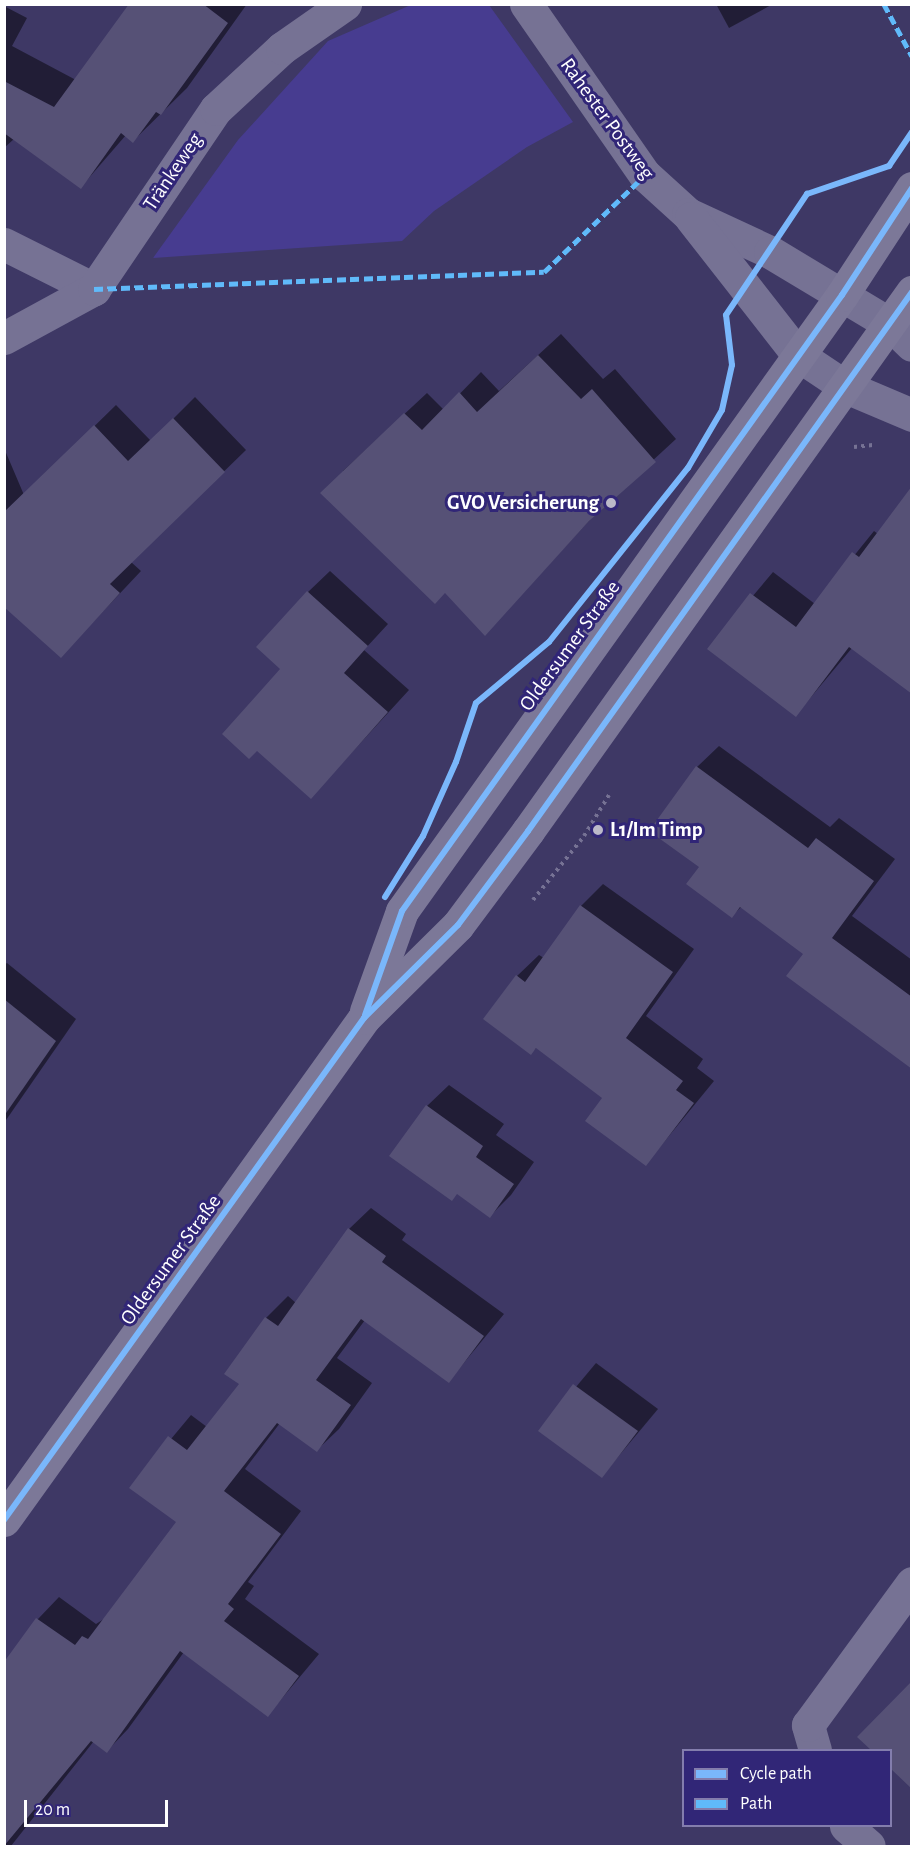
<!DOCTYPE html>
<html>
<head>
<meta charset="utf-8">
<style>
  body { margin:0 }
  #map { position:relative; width:916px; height:1851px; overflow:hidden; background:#3e3865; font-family:"Alegreya Sans",sans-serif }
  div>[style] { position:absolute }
  .green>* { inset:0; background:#473c90 }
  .shadow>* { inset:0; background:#0007 }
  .building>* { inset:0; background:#565176 }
  .path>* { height:4px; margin-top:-2px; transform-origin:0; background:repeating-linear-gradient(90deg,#767294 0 3px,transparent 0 7.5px) }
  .minor>* { height:33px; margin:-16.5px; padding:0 16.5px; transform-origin:16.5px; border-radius:16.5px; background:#767294 }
  .secondary>* { height:33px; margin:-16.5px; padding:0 16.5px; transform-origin:16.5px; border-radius:16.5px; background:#7c7898 }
  .quiet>* { height:4.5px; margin-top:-2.25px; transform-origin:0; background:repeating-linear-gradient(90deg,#60bafa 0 9px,transparent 0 13.5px) }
  .cycleway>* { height:6px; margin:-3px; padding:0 3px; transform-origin:3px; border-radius:3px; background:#7ab7fb }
  .dots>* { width:16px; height:16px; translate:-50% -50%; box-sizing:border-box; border:3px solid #312677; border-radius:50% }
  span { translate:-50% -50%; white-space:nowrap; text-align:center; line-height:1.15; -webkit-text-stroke:6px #312677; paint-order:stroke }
  .street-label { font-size:21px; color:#fff }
  .poi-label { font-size:21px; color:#fff; font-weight:700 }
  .right { translate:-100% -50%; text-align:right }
  .left { translate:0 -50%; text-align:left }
  .frame { position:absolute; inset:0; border:6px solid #fff; pointer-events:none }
  .legend { position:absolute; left:682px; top:1749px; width:210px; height:78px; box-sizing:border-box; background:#312677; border:2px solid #837dad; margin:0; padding:8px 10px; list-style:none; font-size:18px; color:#fff }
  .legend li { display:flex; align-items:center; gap:12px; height:30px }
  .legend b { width:30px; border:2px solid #837dad }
  .scale { position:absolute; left:24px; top:1800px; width:144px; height:27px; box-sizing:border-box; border:3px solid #fff; border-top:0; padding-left:8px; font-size:18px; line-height:21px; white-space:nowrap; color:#fff; -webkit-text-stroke:4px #312677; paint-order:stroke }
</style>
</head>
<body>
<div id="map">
  <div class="green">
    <i style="clip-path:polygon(413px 4px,489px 5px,573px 122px,527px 147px,434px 211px,402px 241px,153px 258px,238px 140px,328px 41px)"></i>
  </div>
  <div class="shadow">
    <i style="clip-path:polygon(130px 4px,247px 4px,187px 88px,133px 141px,126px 135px,81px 187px,14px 139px,4px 148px,4px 6px,27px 18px,12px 46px,76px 80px)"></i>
    <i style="clip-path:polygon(716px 4px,773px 4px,729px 28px)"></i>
    <i style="clip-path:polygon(561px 334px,603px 379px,615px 369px,676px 439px,598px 511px,485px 634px,343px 471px,427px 393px,444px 410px,481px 372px,499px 391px)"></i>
    <i style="clip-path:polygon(195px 397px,246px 450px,131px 562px,141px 571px,61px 656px,4px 544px,4px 448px,24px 495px,116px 405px,151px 441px)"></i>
    <i style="clip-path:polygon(874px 531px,878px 534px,852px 648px,796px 715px,709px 648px,773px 572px,815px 604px)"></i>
    <i style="clip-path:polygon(330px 571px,388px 624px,364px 650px,409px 690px,311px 797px,308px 592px)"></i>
    <i style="clip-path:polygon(719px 746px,830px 827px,839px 818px,895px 859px,852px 916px,912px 960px,912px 1054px,805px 953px,742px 906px,732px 916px,701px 867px,697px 767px)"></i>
    <i style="clip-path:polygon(603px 884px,694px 949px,646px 1016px,703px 1059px,697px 1068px,714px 1081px,646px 1164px,604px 1098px,537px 1047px,531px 1053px,517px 976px,539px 955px,544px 958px,581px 906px)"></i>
    <i style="clip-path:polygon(7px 963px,76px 1019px,4px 1123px,4px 965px)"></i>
    <i style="clip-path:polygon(449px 1085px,504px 1124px,496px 1135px,534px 1162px,511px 1195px,490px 1216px,427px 1106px)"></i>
    <i style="clip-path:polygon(371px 1208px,406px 1234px,402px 1240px,504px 1314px,449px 1381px,365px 1320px,337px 1358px,372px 1383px,339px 1429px,317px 1450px,280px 1423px,245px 1469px,301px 1511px,248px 1582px,254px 1586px,245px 1599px,319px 1654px,268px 1715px,184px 1652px,128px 1729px,107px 1751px,94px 1741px,11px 1846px,4px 1846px,4px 1665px,38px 1619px,59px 1597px,96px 1624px,107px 1617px,178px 1522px,131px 1487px,191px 1415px,207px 1427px,241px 1384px,226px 1373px,266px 1318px,288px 1296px,296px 1303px,349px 1229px)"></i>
    <i style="clip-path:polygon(596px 1363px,658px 1409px,602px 1476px,540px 1430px)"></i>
  </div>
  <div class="building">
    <i style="clip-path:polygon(129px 4px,203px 4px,228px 23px,161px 115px,156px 112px,133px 143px,121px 133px,81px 189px,4px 133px,4px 81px,54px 107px)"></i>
    <i style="clip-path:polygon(538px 355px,581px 399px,592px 389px,656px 462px,589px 521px,485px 636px,445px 593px,435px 604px,320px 493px,404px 413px,422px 430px,459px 392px,477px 412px)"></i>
    <i style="clip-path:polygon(173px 418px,225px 472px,110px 584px,120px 593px,61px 658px,4px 607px,4px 512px,94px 425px,128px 461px)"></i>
    <i style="clip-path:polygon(912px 486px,912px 694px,849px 647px,796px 717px,707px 649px,750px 593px,796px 627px,852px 552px,859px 557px)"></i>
    <i style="clip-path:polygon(307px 591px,368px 646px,344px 673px,388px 712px,311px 799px,257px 751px,249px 759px,222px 734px,280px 669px,256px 647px)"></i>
    <i style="clip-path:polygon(696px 766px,808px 848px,816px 838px,874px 881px,832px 938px,912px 997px,912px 1069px,786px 976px,803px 954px,740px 907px,732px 918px,686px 884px,699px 867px,649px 831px)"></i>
    <i style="clip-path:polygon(580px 905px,673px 972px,626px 1038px,683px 1081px,676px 1090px,694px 1103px,646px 1166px,585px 1121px,602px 1098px,536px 1048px,531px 1055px,483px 1019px,516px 975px,525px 982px)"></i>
    <i style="clip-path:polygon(4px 999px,56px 1041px,4px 1116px)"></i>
    <i style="clip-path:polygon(426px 1105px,483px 1146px,476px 1157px,514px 1184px,490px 1218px,457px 1194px,452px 1201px,389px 1156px)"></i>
    <i style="clip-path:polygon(348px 1228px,386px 1256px,382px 1262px,484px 1336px,449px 1383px,361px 1319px,316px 1380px,351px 1405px,317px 1452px,277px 1423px,224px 1491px,281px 1534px,228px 1604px,234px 1609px,224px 1621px,299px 1676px,268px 1717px,180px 1651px,107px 1753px,91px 1741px,4px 1846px,4px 1662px,36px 1618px,75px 1645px,82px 1636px,88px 1639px,176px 1522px,129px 1488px,168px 1436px,187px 1450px,239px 1384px,224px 1374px,265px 1317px,278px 1326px)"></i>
    <i style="clip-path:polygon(573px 1384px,638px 1431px,602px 1478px,538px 1431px)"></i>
    <i style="clip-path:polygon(912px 1681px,912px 1789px,891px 1769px,891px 1750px,871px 1750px,857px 1737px)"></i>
  </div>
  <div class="path">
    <i style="left:854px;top:447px;width:19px;rotate:-6deg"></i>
    <i style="left:533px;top:900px;width:82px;rotate:-51.4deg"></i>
    <i style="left:584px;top:836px;width:48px;rotate:-58.6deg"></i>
  </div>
  <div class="minor">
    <i style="left:526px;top:4px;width:208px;rotate:55.2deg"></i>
    <i style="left:645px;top:175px;width:58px;rotate:42.2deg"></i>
    <i style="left:688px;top:214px;width:90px;rotate:24.9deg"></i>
    <i style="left:770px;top:252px;width:140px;rotate:31deg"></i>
    <i style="left:890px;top:324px;width:30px;rotate:44deg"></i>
    <i style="left:691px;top:218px;width:174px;rotate:52deg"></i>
    <i style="left:798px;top:355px;width:58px;rotate:33.7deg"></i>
    <i style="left:846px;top:387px;width:72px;rotate:23deg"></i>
    <i style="left:4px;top:244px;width:101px;rotate:26.6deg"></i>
    <i style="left:4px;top:338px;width:102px;rotate:-28.6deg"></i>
    <i style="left:94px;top:289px;width:217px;rotate:-55.9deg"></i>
    <i style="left:216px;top:109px;width:90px;rotate:-42.7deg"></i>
    <i style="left:282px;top:48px;width:77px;rotate:-34.9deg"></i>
    <i style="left:815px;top:1750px;width:26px;rotate:-106deg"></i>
    <i style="left:808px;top:1725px;width:176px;rotate:-53.8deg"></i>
    <i style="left:846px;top:1826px;width:30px;rotate:41deg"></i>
  </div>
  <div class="secondary">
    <i style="left:366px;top:1011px;width:106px;rotate:-70.2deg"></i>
    <i style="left:402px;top:911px;width:757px;rotate:-54.46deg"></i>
    <i style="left:842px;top:295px;width:128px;rotate:-56.8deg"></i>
    <i style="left:4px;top:1520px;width:618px;rotate:-54.35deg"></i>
    <i style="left:364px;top:1018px;width:132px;rotate:-44.7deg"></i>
    <i style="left:458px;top:925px;width:117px;rotate:-53.3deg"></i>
    <i style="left:528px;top:831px;width:662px;rotate:-54.53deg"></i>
  </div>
  <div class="quiet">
    <i style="left:884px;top:4px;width:59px;rotate:61.7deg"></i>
    <i style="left:94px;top:289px;width:450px;rotate:-2.2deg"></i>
    <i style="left:544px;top:272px;width:140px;rotate:-43.8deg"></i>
  </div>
  <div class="cycleway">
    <i style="left:385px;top:897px;width:72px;rotate:-58.1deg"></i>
    <i style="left:423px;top:836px;width:81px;rotate:-66deg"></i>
    <i style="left:456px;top:762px;width:62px;rotate:-71.3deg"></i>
    <i style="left:476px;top:703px;width:95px;rotate:-39.9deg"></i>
    <i style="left:549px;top:642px;width:223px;rotate:-51.4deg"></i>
    <i style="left:688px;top:468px;width:67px;rotate:-59.6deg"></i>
    <i style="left:722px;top:410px;width:46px;rotate:-77.5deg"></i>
    <i style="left:732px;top:365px;width:50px;rotate:-96.8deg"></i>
    <i style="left:726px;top:315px;width:146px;rotate:-56.2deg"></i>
    <i style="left:807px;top:194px;width:87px;rotate:-18.9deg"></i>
    <i style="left:889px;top:166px;width:41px;rotate:-55.9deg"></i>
    <i style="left:365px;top:1015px;width:110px;rotate:-70.4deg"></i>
    <i style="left:402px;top:911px;width:757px;rotate:-54.46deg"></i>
    <i style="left:842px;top:295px;width:128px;rotate:-56.8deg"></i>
    <i style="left:4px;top:1520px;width:618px;rotate:-54.35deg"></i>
    <i style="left:364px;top:1018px;width:132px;rotate:-44.7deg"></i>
    <i style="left:458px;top:925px;width:117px;rotate:-53.3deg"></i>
    <i style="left:528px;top:831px;width:662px;rotate:-54.53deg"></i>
  </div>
  <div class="dots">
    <i style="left:611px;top:503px;background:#bbb9c9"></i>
    <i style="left:598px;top:830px;background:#bbb9c9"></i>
  </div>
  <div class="street-label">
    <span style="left:607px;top:119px;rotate:54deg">Rahester Postweg</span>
    <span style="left:173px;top:172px;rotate:-56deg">Tränkeweg</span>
    <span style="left:570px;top:646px;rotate:-54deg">Oldersumer Straße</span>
    <span style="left:171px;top:1260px;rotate:-54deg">Oldersumer Straße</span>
  </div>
  <div class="poi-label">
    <span class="right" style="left:599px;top:503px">GVO Versicherung</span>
    <span class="left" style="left:610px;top:830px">L1/Im Timp</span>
  </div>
  <div class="frame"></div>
  <ul class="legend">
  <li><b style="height:8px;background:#7ab7fb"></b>Cycle path</li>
  <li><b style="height:8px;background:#60bafa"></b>Path</li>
  </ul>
  <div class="scale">20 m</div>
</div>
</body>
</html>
